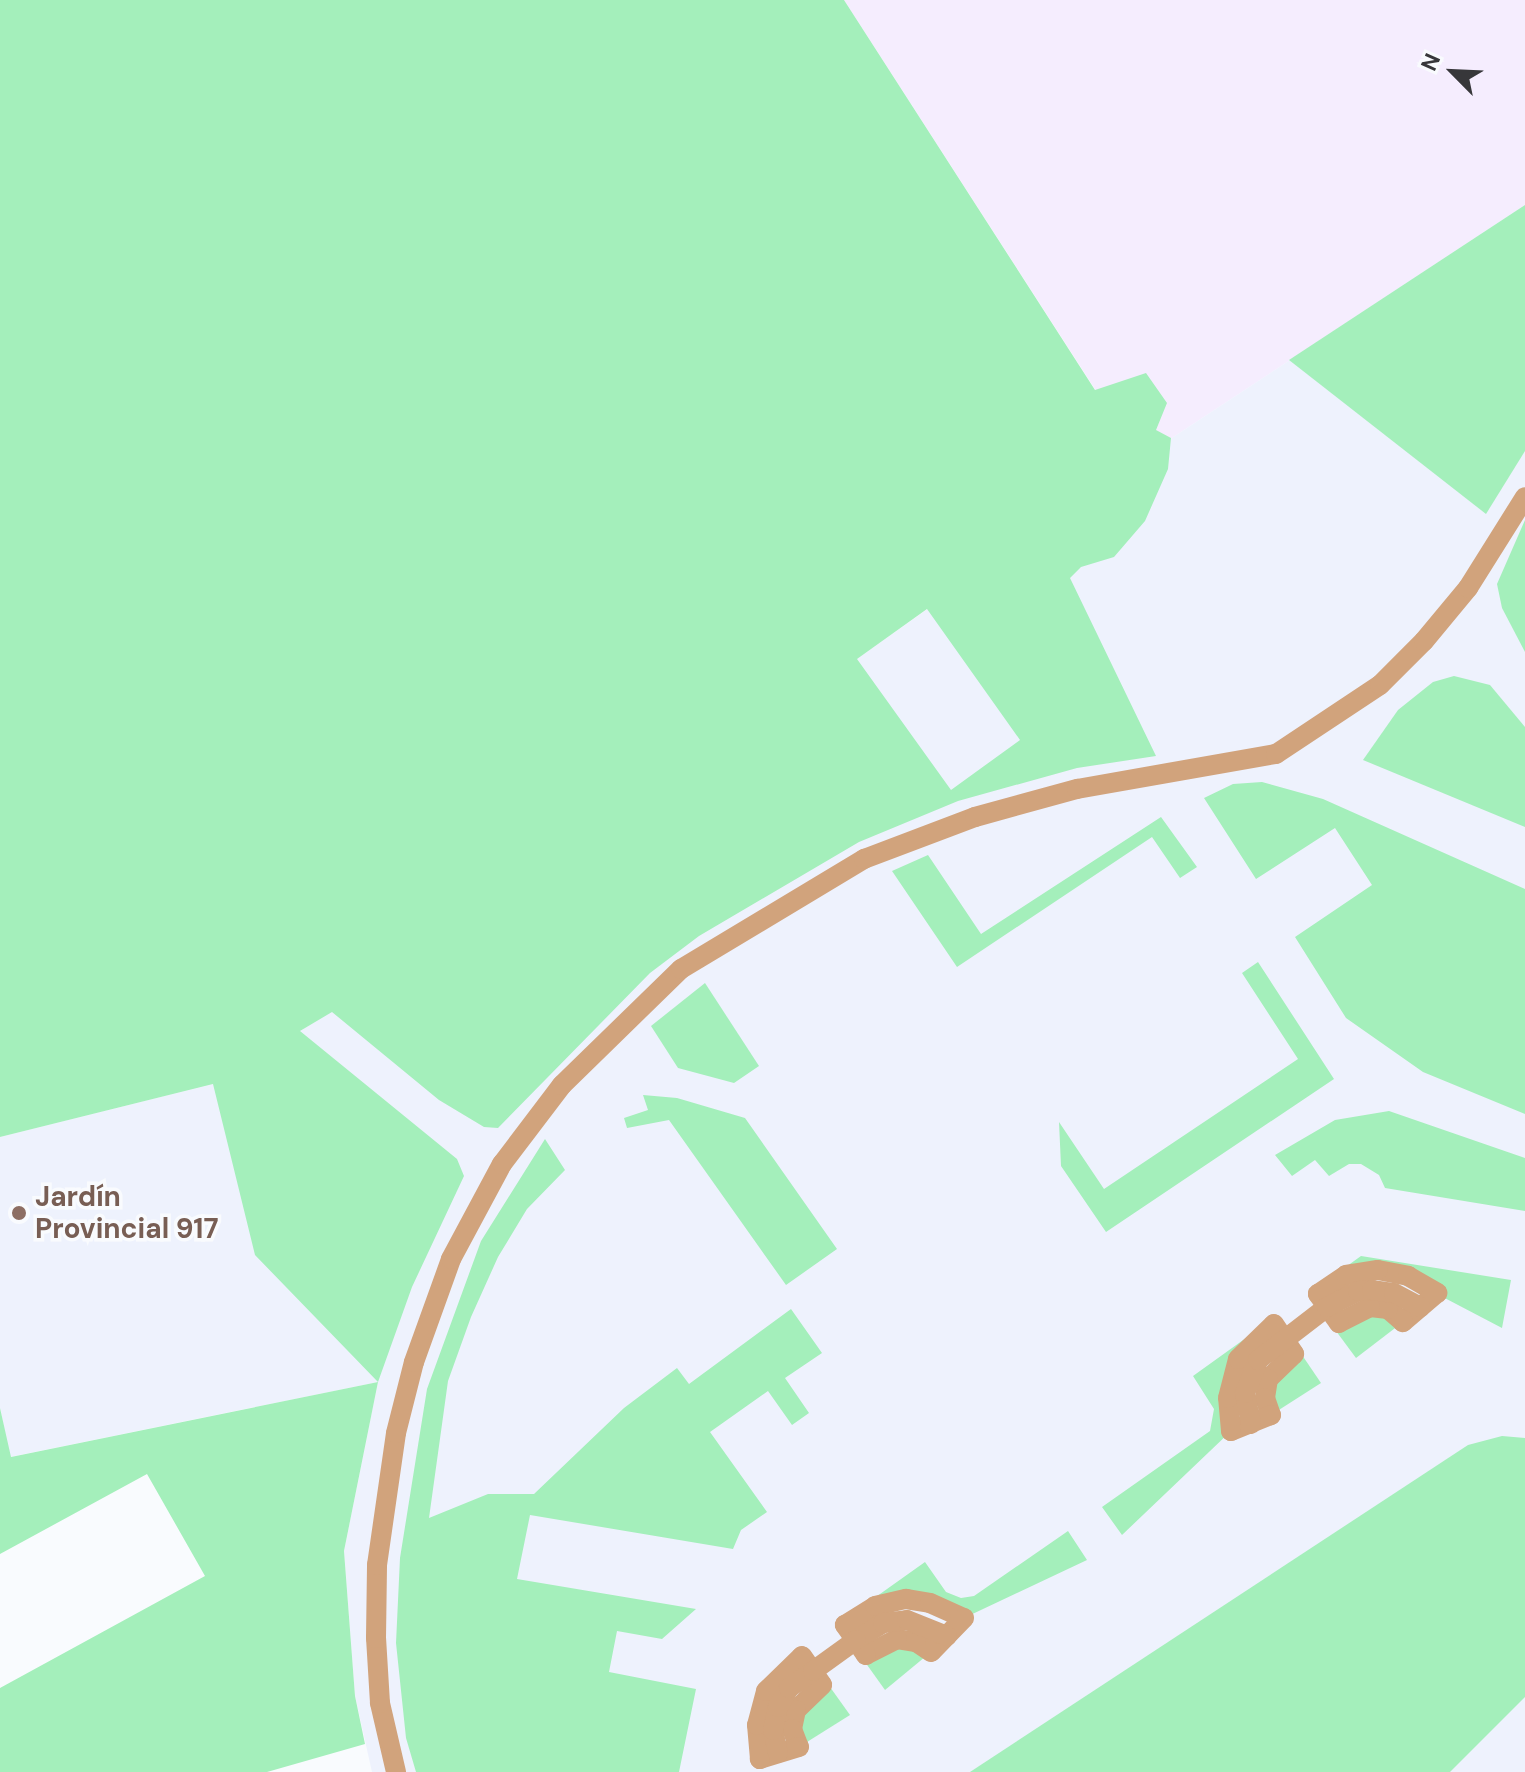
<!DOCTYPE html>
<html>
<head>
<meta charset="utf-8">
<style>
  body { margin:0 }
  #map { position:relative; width:1525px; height:1772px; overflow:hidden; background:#f9fbfe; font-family:"DM Sans",sans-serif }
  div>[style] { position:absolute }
  .commercial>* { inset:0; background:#f5edfe }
  .built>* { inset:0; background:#eef2fd }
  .green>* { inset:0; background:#a4efbb }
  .pedestrian>* { height:20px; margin:-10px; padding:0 10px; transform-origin:10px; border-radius:10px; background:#d1a37c }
  .minor>* { height:20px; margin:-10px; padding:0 10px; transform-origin:10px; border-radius:10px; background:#d1a37c }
  .pedestrian-bridge>* { height:20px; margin:-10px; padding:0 10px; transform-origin:10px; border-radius:10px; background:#d1a37c }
  .dots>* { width:22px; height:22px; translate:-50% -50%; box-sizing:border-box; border:4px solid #f9fbfe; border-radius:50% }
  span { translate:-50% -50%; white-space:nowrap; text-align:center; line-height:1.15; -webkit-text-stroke:7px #f9fbfe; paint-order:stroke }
  .education-label { font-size:28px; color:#785e54; font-weight:700 }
  .left { translate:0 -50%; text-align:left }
  .north { position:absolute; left:1413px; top:32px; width:80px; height:80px; -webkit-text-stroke:6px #f9fbfe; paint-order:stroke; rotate:294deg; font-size:22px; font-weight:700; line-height:32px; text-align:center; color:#37373a }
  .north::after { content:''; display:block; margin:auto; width:28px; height:36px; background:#37373a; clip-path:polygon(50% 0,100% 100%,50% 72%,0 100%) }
</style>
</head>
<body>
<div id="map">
  <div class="commercial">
    <i style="clip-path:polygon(844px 0,1525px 0,1525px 205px,1140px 459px)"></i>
  </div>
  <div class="built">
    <i style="clip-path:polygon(1525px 205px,1525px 1772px,372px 1772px,355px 1696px,344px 1551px,378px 1382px,10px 1457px,0 1408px,0 1137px,213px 1084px,331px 1012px,861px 656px,1140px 459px)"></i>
  </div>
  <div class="green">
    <i style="clip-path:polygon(evenodd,0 0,844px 0,1095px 390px,1146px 373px,1167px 403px,1156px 430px,1171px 438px,1168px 469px,1145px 521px,1114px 557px,1081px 567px,1070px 578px,1156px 756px,1077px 768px,958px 801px,859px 842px,699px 936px,650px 973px,498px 1128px,484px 1127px,439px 1100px,332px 1012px,300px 1031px,457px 1159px,464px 1176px,412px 1287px,378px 1382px,344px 1551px,355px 1696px,365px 1744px,267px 1772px,0 1772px,0 1688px,205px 1576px,147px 1474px,0 1554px,0 1408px,11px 1457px,378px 1382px,255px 1255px,213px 1084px,0 1137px,0 0,927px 609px,1020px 740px,951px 790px,857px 659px,927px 609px)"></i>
    <i style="clip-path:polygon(1525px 205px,1525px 451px,1486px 514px,1289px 360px)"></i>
    <i style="clip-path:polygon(1525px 520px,1525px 652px,1502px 608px,1497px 584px)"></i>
    <i style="clip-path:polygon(1454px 676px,1490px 685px,1525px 727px,1525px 827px,1363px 760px,1398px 710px,1433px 682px)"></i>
    <i style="clip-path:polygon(1262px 782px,1323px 799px,1525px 889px,1525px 1114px,1423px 1072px,1346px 1018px,1295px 937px,1372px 885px,1335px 828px,1256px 879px,1204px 798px,1233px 784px)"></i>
    <i style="clip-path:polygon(1161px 817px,1197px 867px,1180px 878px,1152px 837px,957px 967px,892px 871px,928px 855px,981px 934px)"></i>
    <i style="clip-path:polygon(1258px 962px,1334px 1079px,1106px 1232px,1061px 1166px,1059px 1122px,1104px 1189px,1298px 1059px,1242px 973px)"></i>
    <i style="clip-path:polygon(705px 983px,759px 1066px,734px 1083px,678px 1068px,651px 1026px)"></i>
    <i style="clip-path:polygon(643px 1095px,677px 1098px,745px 1118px,837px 1249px,786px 1285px,669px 1120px,627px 1128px,624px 1118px,648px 1110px)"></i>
    <i style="clip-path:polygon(1389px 1111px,1525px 1158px,1525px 1211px,1385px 1188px,1379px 1175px,1361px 1164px,1349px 1164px,1329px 1176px,1315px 1160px,1292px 1176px,1275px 1155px,1335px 1120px)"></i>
    <i style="clip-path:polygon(545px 1139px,565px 1170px,527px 1209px,498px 1257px,471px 1317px,448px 1381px,429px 1518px,488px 1494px,534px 1494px,624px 1408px,677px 1368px,689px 1384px,791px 1309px,822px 1353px,785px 1378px,809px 1413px,792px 1425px,768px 1391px,710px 1432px,767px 1512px,741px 1530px,733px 1549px,530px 1515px,517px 1579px,696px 1609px,662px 1639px,617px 1631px,609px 1672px,696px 1689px,679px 1772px,416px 1772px,406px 1738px,396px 1643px,400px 1558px,427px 1389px,481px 1241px)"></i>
    <i style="clip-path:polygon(1361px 1256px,1511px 1280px,1502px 1328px,1395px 1272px,1315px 1289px)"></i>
    <i style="clip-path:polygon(1360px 1309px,1403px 1322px,1356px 1358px,1336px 1331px)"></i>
    <i style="clip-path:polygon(1271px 1320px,1231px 1431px,1122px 1535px,1102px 1507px,1210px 1431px,1214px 1409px,1193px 1376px)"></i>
    <i style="clip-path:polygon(1302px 1355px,1321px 1383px,1271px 1415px,1265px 1389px)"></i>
    <i style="clip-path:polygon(1502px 1436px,1525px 1438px,1525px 1697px,1450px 1772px,970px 1772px,1468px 1445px)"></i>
    <i style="clip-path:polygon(1068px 1531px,1087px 1560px,964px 1618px,930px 1603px,842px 1621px,925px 1562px,946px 1592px,961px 1598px,974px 1596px)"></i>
    <i style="clip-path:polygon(881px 1645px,931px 1652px,885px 1690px,865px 1662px)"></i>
    <i style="clip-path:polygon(830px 1687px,850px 1715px,799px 1747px,796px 1710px)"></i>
  </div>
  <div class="pedestrian">
    <i style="left:1378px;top:1270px;width:31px;rotate:11deg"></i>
    <i style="left:1408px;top:1276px;width:34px;rotate:30deg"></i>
    <i style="left:1437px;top:1293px;width:45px;rotate:139.5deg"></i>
    <i style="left:1403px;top:1322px;width:20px;rotate:-139deg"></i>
    <i style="left:1388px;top:1309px;width:18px;rotate:-174deg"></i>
    <i style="left:1370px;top:1307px;width:35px;rotate:153deg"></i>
    <i style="left:1339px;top:1323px;width:36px;rotate:-126deg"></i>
    <i style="left:1318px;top:1294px;width:34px;rotate:-34deg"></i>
    <i style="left:1346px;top:1275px;width:32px;rotate:-9deg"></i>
    <i style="left:1274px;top:1324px;width:36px;rotate:56deg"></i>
    <i style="left:1294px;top:1354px;width:36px;rotate:136deg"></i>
    <i style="left:1268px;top:1379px;width:19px;rotate:99deg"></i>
    <i style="left:1265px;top:1398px;width:18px;rotate:71deg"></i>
    <i style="left:1271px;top:1415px;width:43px;rotate:158.2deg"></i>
    <i style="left:1231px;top:1431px;width:33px;rotate:-95deg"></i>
    <i style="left:1228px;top:1398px;width:40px;rotate:-75.6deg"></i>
    <i style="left:1238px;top:1359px;width:50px;rotate:-44.2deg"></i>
    <i style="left:1251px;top:1424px;width:32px;rotate:-101deg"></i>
    <i style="left:1245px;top:1393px;width:35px;rotate:-68deg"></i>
    <i style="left:1258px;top:1360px;width:87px;rotate:-37.5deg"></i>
    <i style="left:1327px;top:1307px;width:35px;rotate:-27deg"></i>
    <i style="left:1358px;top:1291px;width:14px;rotate:-4deg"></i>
    <i style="left:1372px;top:1290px;width:22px;rotate:8deg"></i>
    <i style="left:1394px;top:1293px;width:30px;rotate:28deg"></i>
    <i style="left:906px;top:1599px;width:24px;rotate:9deg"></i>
    <i style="left:930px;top:1603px;width:37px;rotate:24deg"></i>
    <i style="left:964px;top:1618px;width:47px;rotate:134.1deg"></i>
    <i style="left:931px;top:1652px;width:18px;rotate:-146deg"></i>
    <i style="left:916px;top:1642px;width:19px;rotate:-171deg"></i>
    <i style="left:897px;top:1639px;width:35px;rotate:153deg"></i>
    <i style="left:866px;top:1655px;width:37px;rotate:-125deg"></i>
    <i style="left:845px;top:1625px;width:36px;rotate:-32deg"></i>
    <i style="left:875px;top:1606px;width:32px;rotate:-13deg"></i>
    <i style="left:856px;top:1640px;width:32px;rotate:-32deg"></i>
    <i style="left:883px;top:1623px;width:24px;rotate:-7deg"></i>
    <i style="left:907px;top:1620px;width:43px;rotate:21.8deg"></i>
    <i style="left:802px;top:1656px;width:35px;rotate:55deg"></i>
    <i style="left:822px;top:1685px;width:36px;rotate:136deg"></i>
    <i style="left:796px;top:1710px;width:19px;rotate:102deg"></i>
    <i style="left:792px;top:1729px;width:19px;rotate:69deg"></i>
    <i style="left:799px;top:1747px;width:41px;rotate:162.9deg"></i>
    <i style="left:760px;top:1759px;width:34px;rotate:-95deg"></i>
    <i style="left:757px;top:1725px;width:35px;rotate:-75deg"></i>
    <i style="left:766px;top:1691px;width:50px;rotate:-44.2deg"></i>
    <i style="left:778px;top:1753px;width:24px;rotate:-102deg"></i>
    <i style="left:773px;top:1730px;width:24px;rotate:-78deg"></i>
    <i style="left:778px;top:1707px;width:22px;rotate:-60deg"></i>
    <i style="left:789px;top:1688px;width:29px;rotate:-35deg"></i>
  </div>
  <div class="minor">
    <i style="left:396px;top:1772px;width:71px;rotate:-103.1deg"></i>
    <i style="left:380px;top:1703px;width:65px;rotate:-93.5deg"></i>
    <i style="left:376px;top:1638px;width:73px;rotate:-89.2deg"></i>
    <i style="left:377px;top:1565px;width:133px;rotate:-81.8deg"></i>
    <i style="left:396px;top:1433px;width:73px;rotate:-75.8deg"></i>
    <i style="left:414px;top:1362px;width:109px;rotate:-70.2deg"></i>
    <i style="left:451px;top:1259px;width:108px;rotate:-61.8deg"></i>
    <i style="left:502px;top:1164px;width:99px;rotate:-52.8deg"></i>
    <i style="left:562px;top:1085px;width:166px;rotate:-44.3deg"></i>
    <i style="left:681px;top:969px;width:214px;rotate:-31deg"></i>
    <i style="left:864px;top:859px;width:119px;rotate:-20.7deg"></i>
    <i style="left:975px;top:817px;width:106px;rotate:-15.4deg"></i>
    <i style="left:1077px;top:789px;width:202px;rotate:-10deg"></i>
    <i style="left:1276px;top:754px;width:125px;rotate:-33.6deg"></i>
    <i style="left:1380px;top:685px;width:62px;rotate:-45deg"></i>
    <i style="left:1424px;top:641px;width:69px;rotate:-50.3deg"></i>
    <i style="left:1468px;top:588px;width:107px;rotate:-57.9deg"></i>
  </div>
  <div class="pedestrian-bridge">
    <i style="left:813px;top:1671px;width:53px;rotate:-35.8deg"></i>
  </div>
  <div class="dots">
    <i style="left:19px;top:1213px;background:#8d6e63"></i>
  </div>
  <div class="education-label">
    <span class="left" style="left:35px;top:1213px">Jardín<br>Provincial 917</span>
  </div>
  <div class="north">N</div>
</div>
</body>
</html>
